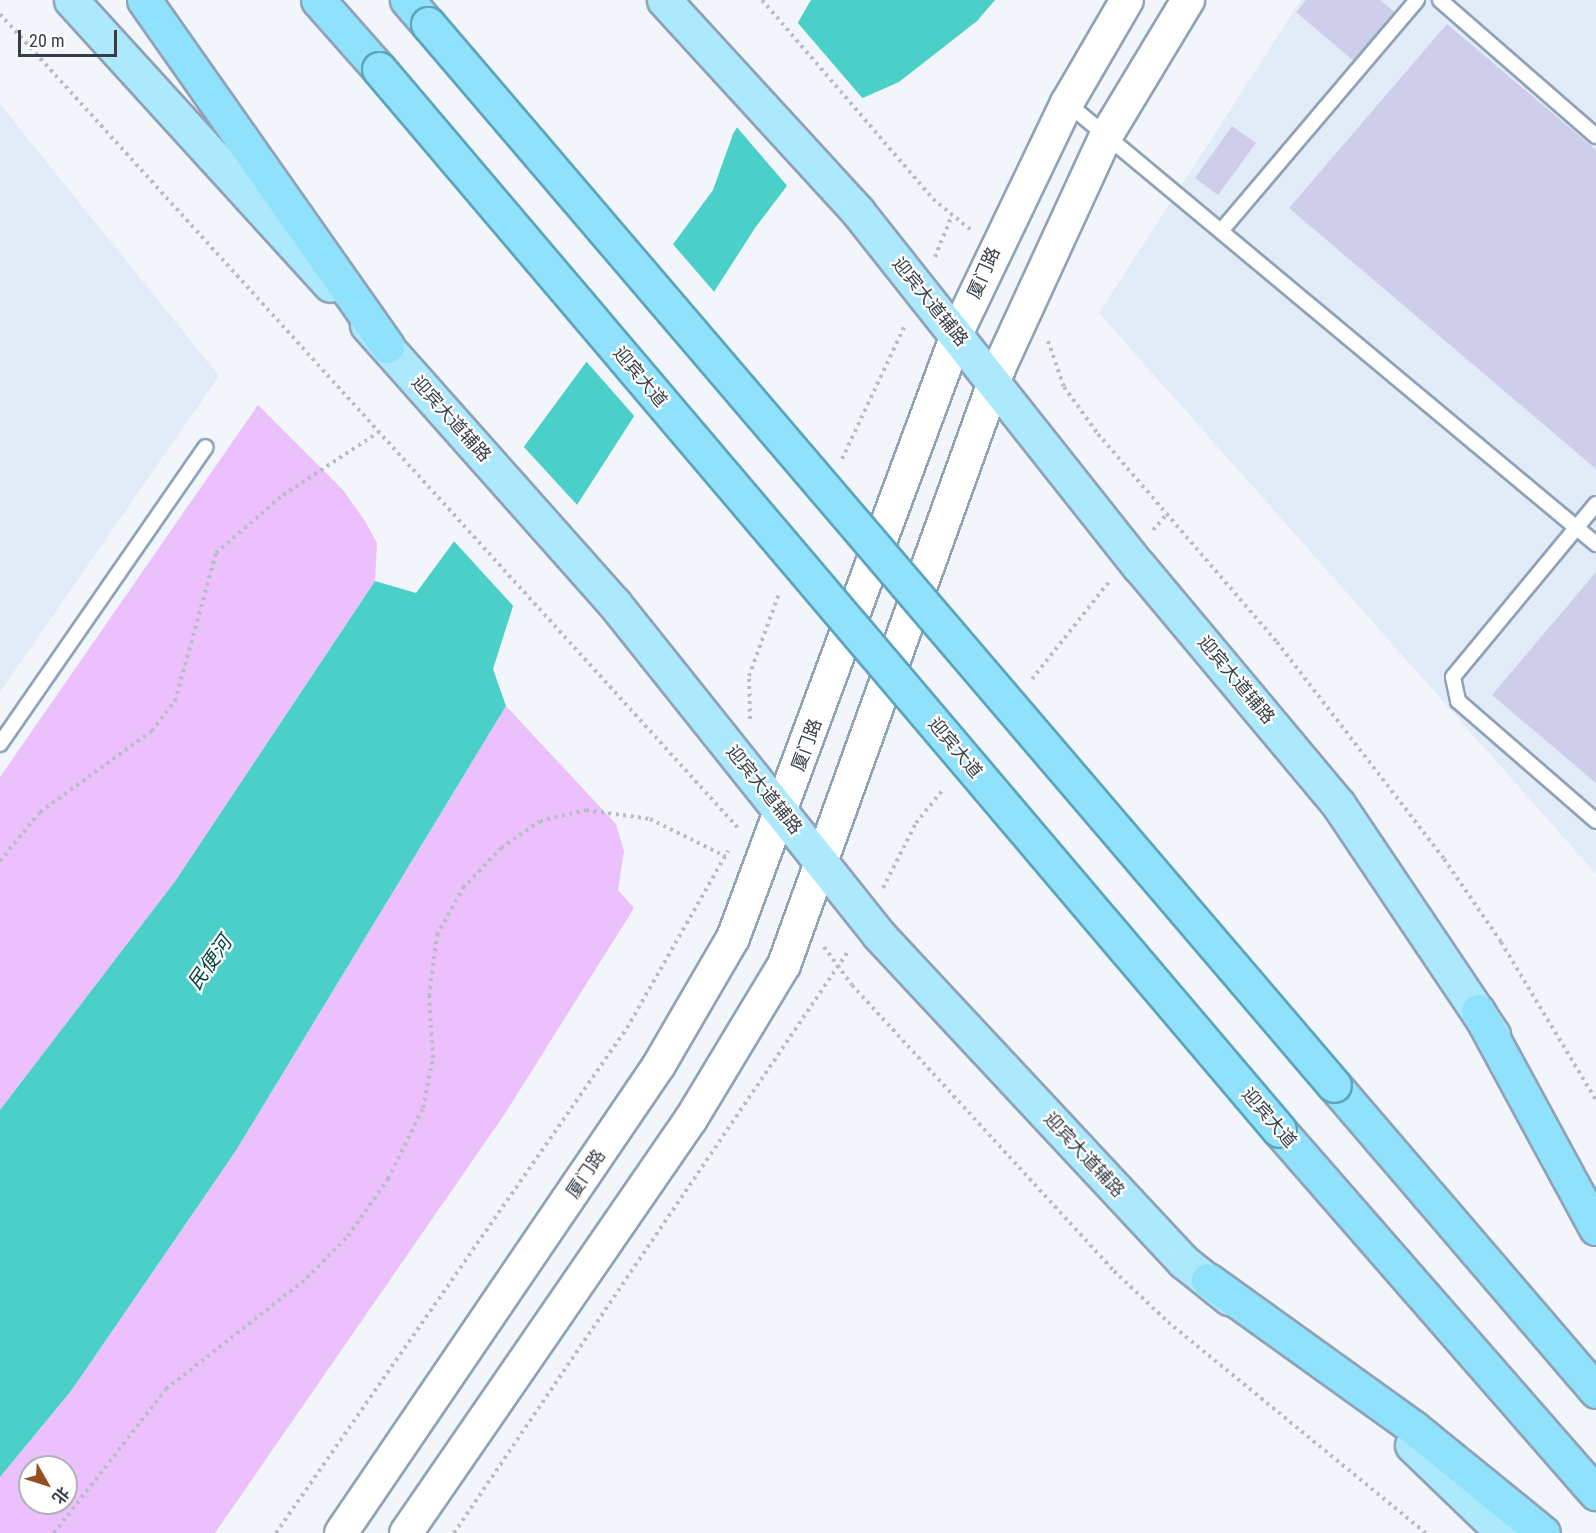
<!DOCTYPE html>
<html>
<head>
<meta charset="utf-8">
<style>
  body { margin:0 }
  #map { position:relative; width:1596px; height:1533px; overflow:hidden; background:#f2f6fb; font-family:"Roboto Condensed","Noto Sans SC",sans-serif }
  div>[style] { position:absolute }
  .built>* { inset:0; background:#e2ecf8 }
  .green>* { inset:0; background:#ebc0fc }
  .water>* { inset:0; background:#4ad0c9 }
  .pier>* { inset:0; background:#f2f6fb }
  .building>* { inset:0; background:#ceceeb }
  .path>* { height:4px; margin-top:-2px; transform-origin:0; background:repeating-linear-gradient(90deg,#b8bdc3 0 3px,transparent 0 7.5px) }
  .roads { filter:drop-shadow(2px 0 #8fa2b8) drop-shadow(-2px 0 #8fa2b8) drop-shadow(0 2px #8fa2b8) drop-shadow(0 -2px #8fa2b8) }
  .service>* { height:14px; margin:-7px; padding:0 7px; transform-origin:7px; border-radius:7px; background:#fff }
  .tertiary>* { height:32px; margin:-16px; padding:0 16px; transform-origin:16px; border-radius:16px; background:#fff }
  .primary>* { height:33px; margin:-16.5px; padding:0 16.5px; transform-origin:16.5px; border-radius:16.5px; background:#ace9fd }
  .trunk>* { height:33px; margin:-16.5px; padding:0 16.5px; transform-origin:16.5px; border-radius:16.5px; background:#90e2fc }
  .bridges { filter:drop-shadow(2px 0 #5ea4bc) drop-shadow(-2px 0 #5ea4bc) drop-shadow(0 2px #5ea4bc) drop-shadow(0 -2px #5ea4bc) }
  .trunk-bridge>* { height:33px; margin:-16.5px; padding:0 16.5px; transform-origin:16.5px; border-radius:16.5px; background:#90e2fc }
  span { translate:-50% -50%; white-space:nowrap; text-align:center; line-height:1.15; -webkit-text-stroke:4.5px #fff; paint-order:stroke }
  .street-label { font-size:18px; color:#353d46 }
  .water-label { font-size:20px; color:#054441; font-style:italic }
  .north { position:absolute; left:18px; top:1455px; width:60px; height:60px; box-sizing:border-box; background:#fff; border:2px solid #aeb1b5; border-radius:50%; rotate:129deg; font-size:16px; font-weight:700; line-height:24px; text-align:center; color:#353d46 }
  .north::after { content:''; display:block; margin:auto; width:21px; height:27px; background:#945023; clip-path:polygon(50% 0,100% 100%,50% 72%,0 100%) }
  .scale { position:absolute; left:18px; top:30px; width:99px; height:27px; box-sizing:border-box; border:3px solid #353d46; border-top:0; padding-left:8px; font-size:18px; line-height:21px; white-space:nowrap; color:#353d46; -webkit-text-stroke:4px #fff; paint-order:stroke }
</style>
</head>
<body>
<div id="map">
  <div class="built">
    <i style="clip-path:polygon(1301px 0,1596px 0,1596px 874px,1099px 313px)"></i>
    <i style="clip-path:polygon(0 104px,219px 376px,0 692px)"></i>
  </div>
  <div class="green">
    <i style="clip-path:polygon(258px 405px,343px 490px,365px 521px,377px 543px,375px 581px,176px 880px,0 1110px,0 777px)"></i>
    <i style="clip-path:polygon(evenodd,506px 706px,616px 824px,624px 851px,618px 890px,634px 908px,504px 1115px,215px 1533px,0 1533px,0 1477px,71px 1391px,235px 1152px,506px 706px,30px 1467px,66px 1467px,66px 1503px,30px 1503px,30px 1467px)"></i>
  </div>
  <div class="water">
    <i style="clip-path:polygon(811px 0,995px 0,977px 21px,899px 82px,849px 104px,755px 228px,514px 603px,493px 669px,506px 706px,235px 1152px,71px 1391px,0 1477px,0 1110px,176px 880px,375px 581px,416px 593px,713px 190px,733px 134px)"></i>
  </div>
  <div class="pier">
    <i style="clip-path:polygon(797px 22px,864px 100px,851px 106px,789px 188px,735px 125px)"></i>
    <i style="clip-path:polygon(671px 242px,716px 294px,636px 418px,585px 360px)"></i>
    <i style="clip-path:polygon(522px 445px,579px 507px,515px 608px,452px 539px)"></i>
  </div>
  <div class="building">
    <i style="clip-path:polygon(1306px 0,1380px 0,1396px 13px,1355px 62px,1296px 12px)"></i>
    <i style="clip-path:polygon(1447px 24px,1596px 150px,1596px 469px,1289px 208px)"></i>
    <i style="clip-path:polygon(1232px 126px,1256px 143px,1218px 195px,1195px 178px)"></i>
    <i style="clip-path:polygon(1596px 572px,1596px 783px,1492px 695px)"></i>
  </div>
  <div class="path">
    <i style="left:762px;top:0;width:262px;rotate:49.3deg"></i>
    <i style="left:933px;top:199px;width:49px;rotate:39.2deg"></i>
    <i style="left:0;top:14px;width:1100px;rotate:47.8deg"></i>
    <i style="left:935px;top:257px;width:45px;rotate:-68deg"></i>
    <i style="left:1048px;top:341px;width:49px;rotate:70.8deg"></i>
    <i style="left:1064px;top:387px;width:58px;rotate:54.1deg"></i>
    <i style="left:1098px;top:434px;width:274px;rotate:49.3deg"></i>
    <i style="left:1277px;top:642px;width:274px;rotate:52.4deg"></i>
    <i style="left:1444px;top:859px;width:101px;rotate:55.5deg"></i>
    <i style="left:1501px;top:942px;width:184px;rotate:59deg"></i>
    <i style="left:842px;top:459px;width:148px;rotate:-64.8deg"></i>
    <i style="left:1153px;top:530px;width:23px;rotate:-49deg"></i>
    <i style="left:1032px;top:679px;width:124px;rotate:-51.6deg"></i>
    <i style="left:750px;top:719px;width:43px;rotate:-91.3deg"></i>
    <i style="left:749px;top:676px;width:90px;rotate:-70deg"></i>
    <i style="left:0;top:861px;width:63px;rotate:-50.8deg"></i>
    <i style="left:40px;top:812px;width:138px;rotate:-35.9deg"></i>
    <i style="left:152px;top:731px;width:38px;rotate:-53deg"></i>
    <i style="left:175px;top:701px;width:154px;rotate:-74.5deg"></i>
    <i style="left:216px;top:553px;width:89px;rotate:-40.9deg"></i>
    <i style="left:283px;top:495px;width:115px;rotate:-33.3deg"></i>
    <i style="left:883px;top:888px;width:73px;rotate:-63.1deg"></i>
    <i style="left:916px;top:823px;width:45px;rotate:-51.3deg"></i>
    <i style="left:824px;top:947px;width:47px;rotate:53.6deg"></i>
    <i style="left:852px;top:985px;width:388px;rotate:47.5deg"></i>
    <i style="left:1114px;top:1271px;width:74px;rotate:43.4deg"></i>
    <i style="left:1168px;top:1322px;width:333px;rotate:39.3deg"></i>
    <i style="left:54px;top:1533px;width:182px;rotate:-52.1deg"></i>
    <i style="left:166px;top:1389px;width:179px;rotate:-38.2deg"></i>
    <i style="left:307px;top:1278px;width:59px;rotate:-45.7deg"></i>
    <i style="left:348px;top:1236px;width:70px;rotate:-54.9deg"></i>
    <i style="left:388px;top:1179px;width:79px;rotate:-63.8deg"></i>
    <i style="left:423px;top:1108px;width:51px;rotate:-78.7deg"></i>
    <i style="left:433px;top:1058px;width:62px;rotate:-93.7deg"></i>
    <i style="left:429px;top:996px;width:62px;rotate:-82.5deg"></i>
    <i style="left:437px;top:935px;width:54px;rotate:-61deg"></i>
    <i style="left:463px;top:888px;width:55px;rotate:-46.5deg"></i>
    <i style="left:501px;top:848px;width:47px;rotate:-34.7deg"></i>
    <i style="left:540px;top:821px;width:47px;rotate:-13.4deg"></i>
    <i style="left:586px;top:810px;width:65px;rotate:8deg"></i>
    <i style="left:650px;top:819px;width:84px;rotate:26.3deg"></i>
    <i style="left:276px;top:1533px;width:615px;rotate:-55.2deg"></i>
    <i style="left:627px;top:1028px;width:204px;rotate:-60.3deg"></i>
    <i style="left:454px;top:1533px;width:704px;rotate:-55.88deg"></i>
  </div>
  <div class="roads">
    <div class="service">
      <i style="left:1440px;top:0;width:207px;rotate:41.1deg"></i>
      <i style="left:1067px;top:103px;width:689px;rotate:39.82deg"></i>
      <i style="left:1221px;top:231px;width:303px;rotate:-49.7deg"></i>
      <i style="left:1596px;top:504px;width:224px;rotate:129.6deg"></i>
      <i style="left:1453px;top:677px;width:25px;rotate:78deg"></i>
      <i style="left:1458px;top:701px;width:183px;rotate:41deg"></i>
      <i style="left:0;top:744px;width:361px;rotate:-55.3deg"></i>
    </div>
    <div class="tertiary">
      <i style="left:341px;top:1533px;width:566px;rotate:-55.8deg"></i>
      <i style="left:659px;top:1065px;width:147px;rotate:-59.8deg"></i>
      <i style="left:733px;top:938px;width:655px;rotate:-69.63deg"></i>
      <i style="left:961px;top:324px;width:245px;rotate:-64.4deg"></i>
      <i style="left:1067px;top:103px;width:119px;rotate:-59.8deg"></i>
      <i style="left:406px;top:1533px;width:503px;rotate:-55.46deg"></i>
      <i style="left:691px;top:1119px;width:180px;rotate:-58.9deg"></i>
      <i style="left:784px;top:965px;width:637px;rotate:-70.17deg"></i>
      <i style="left:1000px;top:366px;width:253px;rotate:-65.3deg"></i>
      <i style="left:1106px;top:136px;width:159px;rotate:-58.9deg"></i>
    </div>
    <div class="primary">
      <i style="left:71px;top:0;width:385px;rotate:47.7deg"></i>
      <i style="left:664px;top:0;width:287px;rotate:47.5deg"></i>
      <i style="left:858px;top:212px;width:452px;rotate:51.6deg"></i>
      <i style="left:1139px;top:566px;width:310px;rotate:50.1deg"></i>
      <i style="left:1338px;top:804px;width:278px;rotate:56.1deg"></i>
      <i style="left:367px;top:325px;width:372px;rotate:48.4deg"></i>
      <i style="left:614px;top:603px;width:425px;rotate:51.4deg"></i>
      <i style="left:879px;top:935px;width:447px;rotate:47deg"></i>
      <i style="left:1184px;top:1262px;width:58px;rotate:38.7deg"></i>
      <i style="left:1412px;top:1445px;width:127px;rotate:44deg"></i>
    </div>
    <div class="trunk">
      <i style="left:144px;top:0;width:423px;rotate:54.9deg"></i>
      <i style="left:318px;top:0;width:92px;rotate:48.5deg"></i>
      <i style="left:407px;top:0;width:32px;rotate:49deg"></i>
      <i style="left:1478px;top:1011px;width:247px;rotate:61.5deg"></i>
      <i style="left:1334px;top:1085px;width:403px;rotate:49.4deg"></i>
      <i style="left:1279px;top:1130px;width:482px;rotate:48.9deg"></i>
      <i style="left:1208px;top:1280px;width:254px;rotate:35.7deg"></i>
      <i style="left:1414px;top:1428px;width:166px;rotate:39.1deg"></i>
    </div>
  </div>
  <div class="bridges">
    <div class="trunk-bridge">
      <i style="left:428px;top:24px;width:1395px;rotate:49.51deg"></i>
      <i style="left:379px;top:69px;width:1391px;rotate:49.69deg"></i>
    </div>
  </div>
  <div class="street-label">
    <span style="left:984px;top:273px;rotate:-66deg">厦门路</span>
    <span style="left:930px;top:302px;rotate:51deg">迎宾大道辅路</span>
    <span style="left:640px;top:377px;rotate:50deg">迎宾大道</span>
    <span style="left:451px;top:419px;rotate:48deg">迎宾大道辅路</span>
    <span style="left:1236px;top:680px;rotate:50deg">迎宾大道辅路</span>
    <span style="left:807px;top:745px;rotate:-70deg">厦门路</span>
    <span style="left:955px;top:748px;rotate:50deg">迎宾大道</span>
    <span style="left:764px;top:790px;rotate:51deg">迎宾大道辅路</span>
    <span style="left:1269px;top:1118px;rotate:49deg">迎宾大道</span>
    <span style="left:1084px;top:1155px;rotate:47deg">迎宾大道辅路</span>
    <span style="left:586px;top:1174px;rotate:-56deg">厦门路</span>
  </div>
  <div class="water-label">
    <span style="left:210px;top:963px;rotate:-55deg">民便河</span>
  </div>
  <div class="north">北</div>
  <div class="scale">20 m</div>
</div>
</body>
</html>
